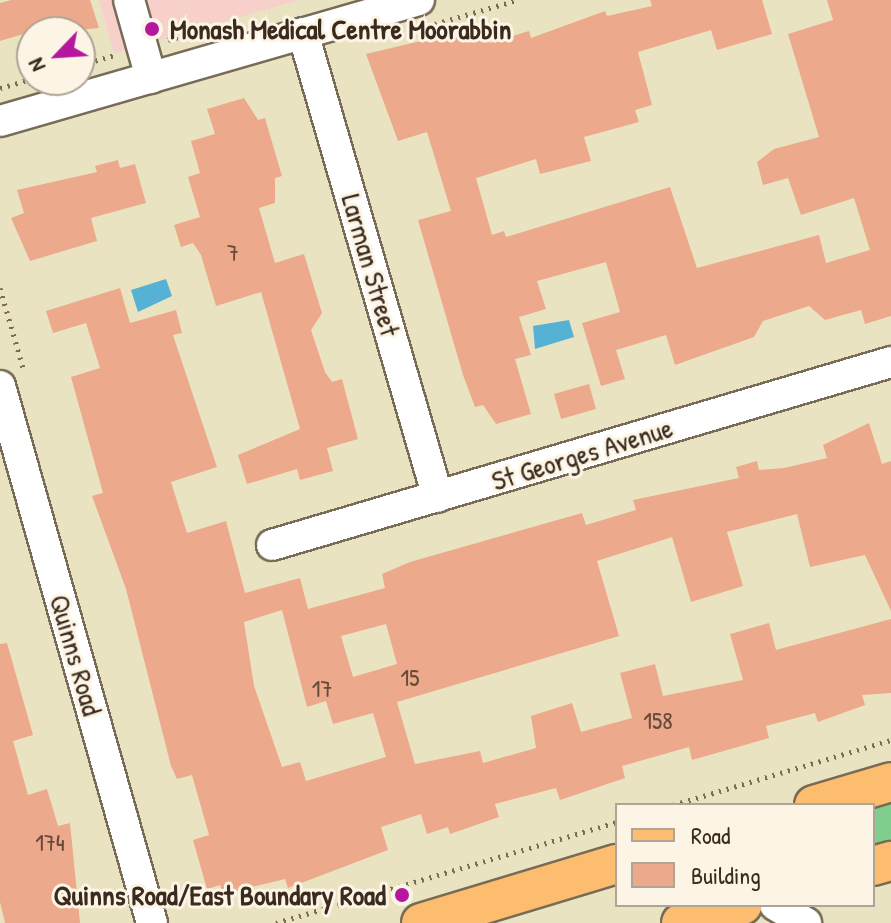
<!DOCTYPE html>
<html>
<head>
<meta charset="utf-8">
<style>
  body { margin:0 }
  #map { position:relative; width:891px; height:923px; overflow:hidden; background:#e9e3c2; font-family:"Patrick Hand",sans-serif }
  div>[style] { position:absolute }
  .built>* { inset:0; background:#f7d0cb }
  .green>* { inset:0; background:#7fce8e }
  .water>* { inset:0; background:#56b2d4 }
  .building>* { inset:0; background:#eda98b }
  .path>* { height:5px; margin-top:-2.5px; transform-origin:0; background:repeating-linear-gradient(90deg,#786b57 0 2px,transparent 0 8px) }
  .roads { filter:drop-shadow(2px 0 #786b57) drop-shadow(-2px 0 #786b57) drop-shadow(0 2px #786b57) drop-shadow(0 -2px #786b57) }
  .minor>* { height:30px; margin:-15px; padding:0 15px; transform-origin:15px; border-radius:15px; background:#fff }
  .major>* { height:38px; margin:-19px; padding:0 19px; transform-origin:19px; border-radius:19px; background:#fcbd6f }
  .dots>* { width:22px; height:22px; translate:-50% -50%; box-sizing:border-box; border:4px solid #fcf5e5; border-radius:50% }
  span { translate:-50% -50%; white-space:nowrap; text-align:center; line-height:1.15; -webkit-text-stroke:6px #fcf5e5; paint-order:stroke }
  .number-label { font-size:24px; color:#684a39 }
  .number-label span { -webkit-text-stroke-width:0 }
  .poi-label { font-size:28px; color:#3b2a1e; font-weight:700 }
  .left { translate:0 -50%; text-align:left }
  .right { translate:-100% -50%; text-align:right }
  .street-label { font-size:28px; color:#3b2a1e }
  .legend { position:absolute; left:615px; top:803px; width:260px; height:104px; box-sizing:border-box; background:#fcf5e5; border:2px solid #afa495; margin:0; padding:10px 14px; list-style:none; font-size:24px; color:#3b2a1e }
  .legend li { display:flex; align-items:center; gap:16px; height:40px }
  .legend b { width:40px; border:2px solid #afa495 }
  .north { position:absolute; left:16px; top:16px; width:80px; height:80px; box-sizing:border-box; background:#fcf5e5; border:2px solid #afa495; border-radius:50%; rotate:245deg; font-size:22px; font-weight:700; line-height:32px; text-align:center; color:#3b2a1e }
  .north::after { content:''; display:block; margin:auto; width:28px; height:36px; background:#b5179e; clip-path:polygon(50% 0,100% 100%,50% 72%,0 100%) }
</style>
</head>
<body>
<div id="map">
  <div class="built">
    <i style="clip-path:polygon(99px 0,299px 0,114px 53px)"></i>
  </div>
  <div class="green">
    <i style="clip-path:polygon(891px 802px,891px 847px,873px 852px,873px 806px)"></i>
  </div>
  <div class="water">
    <i style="clip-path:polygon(166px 279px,172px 296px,138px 312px,131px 290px)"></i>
    <i style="clip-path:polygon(569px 320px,574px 337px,535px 349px,533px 326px)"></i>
  </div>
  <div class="building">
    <i style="clip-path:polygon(11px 0,90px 0,99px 28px,56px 32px,54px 25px,0 41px,0 3px)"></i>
    <i style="clip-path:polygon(650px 0,762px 0,772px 34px,717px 50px,711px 30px,638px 52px,652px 105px,635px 110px,639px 122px,584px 137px,591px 161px,540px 174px,536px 159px,476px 178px,492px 235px,504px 231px,506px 237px,670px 187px,697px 268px,819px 235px,826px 263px,870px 250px,854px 198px,801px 215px,788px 178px,763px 185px,757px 162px,774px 149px,819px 137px,788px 34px,833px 20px,827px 0,891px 0,891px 316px,865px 324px,861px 310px,825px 320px,809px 306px,763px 321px,754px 337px,675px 365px,666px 335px,616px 350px,625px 379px,601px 386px,582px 323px,620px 312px,606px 262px,537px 281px,546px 309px,519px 317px,531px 355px,515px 359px,531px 414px,496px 424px,483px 405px,475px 407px,463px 375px,418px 220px,451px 211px,427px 132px,398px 141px,366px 54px,484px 26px,490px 43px,529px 31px,531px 38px,605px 11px,607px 16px,652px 6px)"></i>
    <i style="clip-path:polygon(244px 98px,258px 120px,265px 118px,282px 176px,275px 178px,275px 203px,259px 208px,275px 263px,304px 254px,322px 313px,311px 330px,325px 372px,332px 382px,342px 379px,358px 439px,327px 448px,333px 471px,300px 480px,297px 469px,247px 484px,238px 455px,300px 429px,261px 292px,216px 306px,201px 255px,193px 243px,181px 247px,174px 225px,200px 217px,188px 177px,200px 173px,191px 141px,215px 134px,207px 109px)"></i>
    <i style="clip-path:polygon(118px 160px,120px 168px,135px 164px,146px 203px,91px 218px,97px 241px,30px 261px,11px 218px,24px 213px,17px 190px,97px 172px,95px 166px)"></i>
    <i style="clip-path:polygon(evenodd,120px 288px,130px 323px,176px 310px,182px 333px,173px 335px,217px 467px,171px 482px,187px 533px,226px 521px,245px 593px,300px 578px,308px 609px,385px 588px,382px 574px,410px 562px,582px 513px,586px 525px,636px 510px,633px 500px,739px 478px,736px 467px,757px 461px,759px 470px,784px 468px,827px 458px,823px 445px,869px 423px,882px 464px,891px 461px,891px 611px,865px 555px,810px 567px,797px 514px,727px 532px,743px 586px,691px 602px,672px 537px,597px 561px,619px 636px,397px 702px,415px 764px,480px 751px,483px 763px,536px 748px,531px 716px,572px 703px,581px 732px,632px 718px,620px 673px,655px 664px,663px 696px,743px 680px,730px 634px,769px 623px,776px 650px,891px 619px,891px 693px,862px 695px,865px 705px,818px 722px,815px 713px,766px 726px,769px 738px,692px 760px,689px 747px,622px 766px,625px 778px,560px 800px,556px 788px,495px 804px,499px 817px,450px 834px,448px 827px,427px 834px,421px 814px,381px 827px,388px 850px,288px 888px,285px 879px,223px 894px,220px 885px,207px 889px,193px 840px,209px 835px,192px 775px,177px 779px,171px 766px,126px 589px,92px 496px,103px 493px,71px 377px,100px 368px,86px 323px,53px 333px,46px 311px,120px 288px,282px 610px,307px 707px,326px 701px,333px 724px,373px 713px,386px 757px,306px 781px,300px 762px,282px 767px,254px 686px,244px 622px,282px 610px,120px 288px,386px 624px,397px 664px,353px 677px,341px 636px,386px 624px)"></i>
    <i style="clip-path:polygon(589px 384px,596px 409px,561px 419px,554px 394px)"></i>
    <i style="clip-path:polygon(7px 643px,33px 735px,13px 741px,28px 795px,47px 789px,58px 826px,70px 823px,80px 923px,5px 923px,0 902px,0 644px)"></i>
  </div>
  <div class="path">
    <i style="left:435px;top:24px;width:85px;rotate:-16.3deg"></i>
    <i style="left:168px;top:40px;width:50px;rotate:-16.3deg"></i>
    <i style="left:80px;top:65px;width:37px;rotate:-16deg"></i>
    <i style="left:0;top:88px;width:33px;rotate:-16deg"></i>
    <i style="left:0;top:288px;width:86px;rotate:73.9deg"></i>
    <i style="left:673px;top:805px;width:227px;rotate:-16.6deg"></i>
    <i style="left:276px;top:923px;width:356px;rotate:-16.5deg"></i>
  </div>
  <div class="roads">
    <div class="minor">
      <i style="left:129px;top:0;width:81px;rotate:74.2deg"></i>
      <i style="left:303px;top:33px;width:483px;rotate:73.8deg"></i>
      <i style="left:0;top:121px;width:436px;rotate:-16.1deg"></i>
      <i style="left:0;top:386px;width:558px;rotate:74.2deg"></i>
      <i style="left:272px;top:545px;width:645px;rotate:-16.47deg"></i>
      <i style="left:775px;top:905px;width:36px;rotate:30deg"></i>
    </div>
    <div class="major">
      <i style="left:814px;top:805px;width:80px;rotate:-16.6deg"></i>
      <i style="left:873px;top:866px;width:19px;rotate:-16deg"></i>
      <i style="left:421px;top:923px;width:205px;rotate:-16.8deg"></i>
      <i style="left:681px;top:923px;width:64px;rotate:-16.4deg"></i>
    </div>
  </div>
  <div class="dots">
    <i style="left:152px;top:29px;background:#b5179e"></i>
    <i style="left:402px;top:895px;background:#b5179e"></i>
  </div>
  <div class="number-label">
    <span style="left:233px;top:253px">7</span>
    <span style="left:410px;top:678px">15</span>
    <span style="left:322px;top:689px">17</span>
    <span style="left:658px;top:721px">158</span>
    <span style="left:50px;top:843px">174</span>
  </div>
  <div class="poi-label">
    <span class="left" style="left:170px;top:29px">Monash Medical Centre Moorabbin</span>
    <span class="right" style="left:386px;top:895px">Quinns Road/East Boundary Road</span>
  </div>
  <div class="street-label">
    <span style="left:371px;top:265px;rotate:74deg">Larman Street</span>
    <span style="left:582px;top:454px;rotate:-17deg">St Georges Avenue</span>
    <span style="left:76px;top:655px;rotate:74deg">Quinns Road</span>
  </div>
  <ul class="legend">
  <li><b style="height:10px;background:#fcbd6f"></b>Road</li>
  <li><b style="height:22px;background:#eda98b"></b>Building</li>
  </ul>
  <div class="north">N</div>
</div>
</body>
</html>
